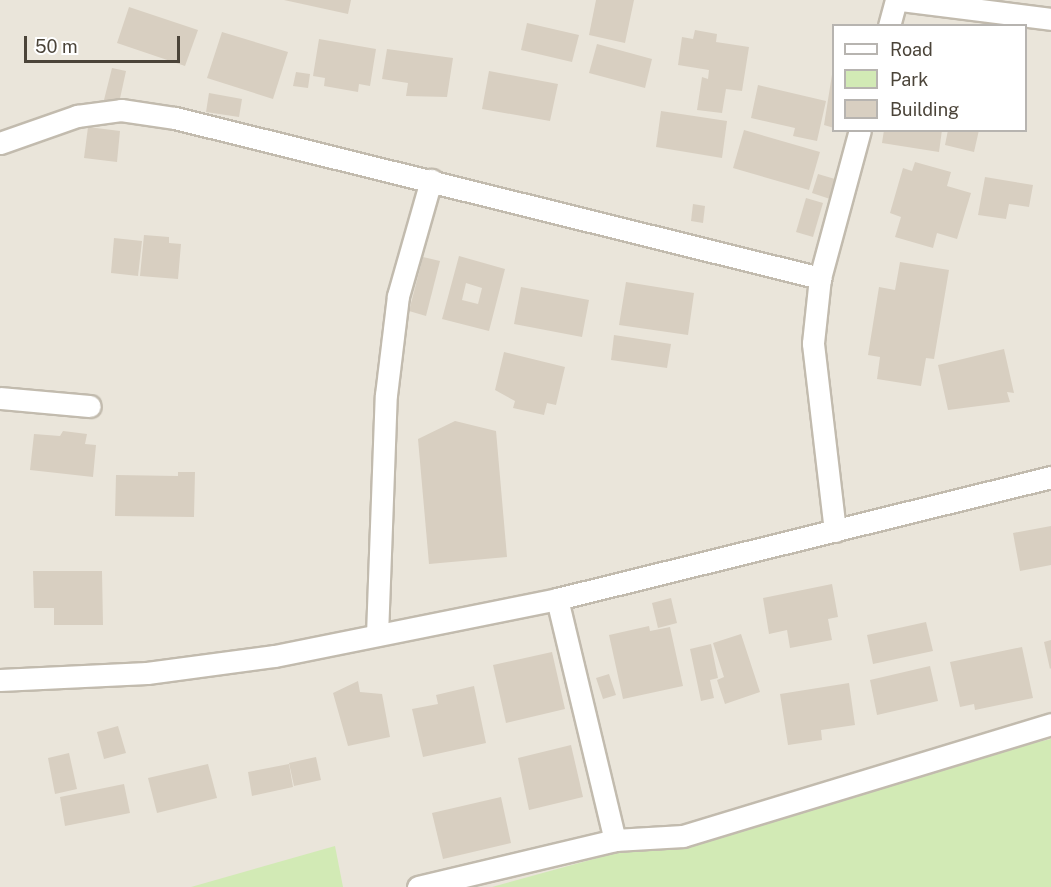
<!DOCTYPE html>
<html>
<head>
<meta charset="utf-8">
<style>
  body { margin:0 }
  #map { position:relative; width:1051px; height:887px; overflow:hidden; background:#f6f3ec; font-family:"Public Sans",sans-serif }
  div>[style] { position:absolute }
  .residential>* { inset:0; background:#eae5da }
  .green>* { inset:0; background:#d2eab5 }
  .building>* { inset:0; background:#d8cfc1 }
  .roads { filter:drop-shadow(2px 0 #c2bbae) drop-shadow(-2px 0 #c2bbae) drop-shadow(0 2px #c2bbae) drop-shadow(0 -2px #c2bbae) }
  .minor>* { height:21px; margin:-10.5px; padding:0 10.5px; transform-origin:10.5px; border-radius:10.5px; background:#fff }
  span { translate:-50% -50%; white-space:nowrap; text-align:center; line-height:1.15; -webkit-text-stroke:5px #fff; paint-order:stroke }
  .legend { position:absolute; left:832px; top:24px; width:195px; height:108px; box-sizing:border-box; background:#fff; border:2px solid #b7b4b0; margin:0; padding:8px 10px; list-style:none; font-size:18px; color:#4b4439 }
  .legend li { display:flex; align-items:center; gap:12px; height:30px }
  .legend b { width:30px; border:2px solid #b7b4b0 }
  .scale { position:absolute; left:24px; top:36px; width:156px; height:27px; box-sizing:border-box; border:3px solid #4b4439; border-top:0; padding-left:8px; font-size:18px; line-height:21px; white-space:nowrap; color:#4b4439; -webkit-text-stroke:4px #fff; paint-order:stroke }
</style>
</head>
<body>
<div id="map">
  <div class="residential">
    <i style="clip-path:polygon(evenodd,0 0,1051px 0,1051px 887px,0 887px,0 0,834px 26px,1026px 26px,1026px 130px,834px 130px,834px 26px)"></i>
  </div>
  <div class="green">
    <i style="clip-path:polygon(1051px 739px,1051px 887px,492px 887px,936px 765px)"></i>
    <i style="clip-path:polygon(335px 846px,343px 887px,191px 887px)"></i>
  </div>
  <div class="building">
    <i style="clip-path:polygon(284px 0,351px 0,348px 14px)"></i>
    <i style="clip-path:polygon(596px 0,634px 0,625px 43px,589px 35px)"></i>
    <i style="clip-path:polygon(129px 7px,198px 30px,185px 66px,117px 43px)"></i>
    <i style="clip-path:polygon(527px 23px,579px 35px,572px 62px,521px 50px)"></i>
    <i style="clip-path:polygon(695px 30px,717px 34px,716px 42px,749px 47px,742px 91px,726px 89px,722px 113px,697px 110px,702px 77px,708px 79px,709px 70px,678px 65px,682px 37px,693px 39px)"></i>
    <i style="clip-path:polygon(222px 32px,288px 52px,273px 99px,207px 78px)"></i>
    <i style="clip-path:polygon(319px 39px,376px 49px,370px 86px,359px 84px,358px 92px,324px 86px,325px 78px,313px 76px)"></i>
    <i style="clip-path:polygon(597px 44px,652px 59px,645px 88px,589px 73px)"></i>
    <i style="clip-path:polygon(387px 49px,453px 58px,447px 97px,406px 96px,408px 83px,382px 79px)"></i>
    <i style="clip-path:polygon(834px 62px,834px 128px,824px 125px)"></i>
    <i style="clip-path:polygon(112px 68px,126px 71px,119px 103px,104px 100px)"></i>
    <i style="clip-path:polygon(489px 71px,558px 84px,550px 121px,482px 109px)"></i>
    <i style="clip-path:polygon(296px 72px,310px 74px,308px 88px,293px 86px)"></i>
    <i style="clip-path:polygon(758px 85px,826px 101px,817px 141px,793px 136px,795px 128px,751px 118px)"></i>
    <i style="clip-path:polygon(209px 93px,242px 99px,239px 117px,206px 112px)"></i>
    <i style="clip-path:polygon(661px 111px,727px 121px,722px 158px,656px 147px)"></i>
    <i style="clip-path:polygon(88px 127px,120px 131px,117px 162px,84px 158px)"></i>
    <i style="clip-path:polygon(744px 130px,820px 152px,809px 190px,733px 168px)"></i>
    <i style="clip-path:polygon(884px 130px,942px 130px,939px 152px,882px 143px)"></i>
    <i style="clip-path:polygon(948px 130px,979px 130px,974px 152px,945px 145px)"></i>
    <i style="clip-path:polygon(915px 162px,951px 172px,947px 186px,971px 193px,957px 239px,937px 233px,933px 248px,895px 237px,901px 217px,890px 213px,903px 168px,912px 171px)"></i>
    <i style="clip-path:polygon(818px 174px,835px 179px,830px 199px,812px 193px)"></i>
    <i style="clip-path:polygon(985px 177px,1033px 185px,1029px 207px,1009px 204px,1006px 219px,978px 215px)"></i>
    <i style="clip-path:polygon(806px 198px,823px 203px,813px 237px,796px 232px)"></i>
    <i style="clip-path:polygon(693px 204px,705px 206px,703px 223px,691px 221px)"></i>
    <i style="clip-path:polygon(144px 235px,169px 237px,169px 243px,181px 244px,178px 279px,140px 276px)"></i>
    <i style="clip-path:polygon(114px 238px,142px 241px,138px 276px,111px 273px)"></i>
    <i style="clip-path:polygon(evenodd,459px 256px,505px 269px,489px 331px,442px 319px,459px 256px,466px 283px,482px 288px,478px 304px,462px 300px,466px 283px)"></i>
    <i style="clip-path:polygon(423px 257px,440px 261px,426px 316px,409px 311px)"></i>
    <i style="clip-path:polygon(900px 262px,949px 270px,934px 359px,926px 358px,921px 386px,877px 379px,880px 357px,868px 355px,879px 287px,895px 290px)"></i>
    <i style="clip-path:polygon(626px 282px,694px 293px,688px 335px,619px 325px)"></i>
    <i style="clip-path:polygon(521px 287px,589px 300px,582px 337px,514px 324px)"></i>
    <i style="clip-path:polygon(614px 335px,671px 344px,667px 368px,611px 360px)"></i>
    <i style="clip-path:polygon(1004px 349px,1014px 393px,1007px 392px,1010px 402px,948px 410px,938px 365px)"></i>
    <i style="clip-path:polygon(504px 352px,565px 367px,556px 405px,547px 403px,544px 415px,513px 408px,515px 401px,495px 390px)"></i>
    <i style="clip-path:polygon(455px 421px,496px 431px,507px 557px,429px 564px,418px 439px)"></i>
    <i style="clip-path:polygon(63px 431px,87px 434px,85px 444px,96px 445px,93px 477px,30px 470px,34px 434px,60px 436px)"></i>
    <i style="clip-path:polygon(178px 472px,195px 472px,194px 517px,115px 516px,116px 475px,178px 476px)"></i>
    <i style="clip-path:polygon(1051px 526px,1051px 565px,1020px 571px,1013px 533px)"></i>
    <i style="clip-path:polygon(33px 571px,102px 571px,103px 625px,54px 625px,54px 608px,34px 608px)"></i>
    <i style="clip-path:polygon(832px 584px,838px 617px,828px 619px,832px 640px,790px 648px,787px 630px,769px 634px,763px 598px)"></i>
    <i style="clip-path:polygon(671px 598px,677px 623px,658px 628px,652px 603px)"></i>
    <i style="clip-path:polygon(926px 622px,933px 651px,873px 664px,867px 635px)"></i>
    <i style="clip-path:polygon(649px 626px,650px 631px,670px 627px,683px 686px,623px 699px,609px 635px)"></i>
    <i style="clip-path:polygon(741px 634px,760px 692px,725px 704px,717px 680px,724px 677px,713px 643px)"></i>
    <i style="clip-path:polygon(1051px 640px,1051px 668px,1050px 669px,1044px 642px)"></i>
    <i style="clip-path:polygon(711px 644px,718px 678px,710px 680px,714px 698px,701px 701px,690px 649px)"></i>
    <i style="clip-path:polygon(1022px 647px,1033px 698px,975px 710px,974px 704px,960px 707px,950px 662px)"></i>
    <i style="clip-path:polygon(552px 652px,565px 709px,506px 723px,493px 665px)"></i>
    <i style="clip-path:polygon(930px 666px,938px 701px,877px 715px,870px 680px)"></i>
    <i style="clip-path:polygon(609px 674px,616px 695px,603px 699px,596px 678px)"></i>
    <i style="clip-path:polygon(358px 681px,360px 692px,382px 694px,390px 737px,348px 746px,333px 693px)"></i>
    <i style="clip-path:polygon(849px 683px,855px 725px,821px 730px,822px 740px,788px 745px,780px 694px)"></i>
    <i style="clip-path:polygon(474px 686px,486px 743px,423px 757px,412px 709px,438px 704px,436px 695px)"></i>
    <i style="clip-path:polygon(118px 726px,126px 753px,104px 759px,97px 732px)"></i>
    <i style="clip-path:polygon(571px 745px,583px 797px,529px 810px,518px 758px)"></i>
    <i style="clip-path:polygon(69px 753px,77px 789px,55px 794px,48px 758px)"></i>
    <i style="clip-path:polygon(316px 757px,321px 780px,294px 786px,289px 763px)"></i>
    <i style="clip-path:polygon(208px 764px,217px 798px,157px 813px,148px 778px)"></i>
    <i style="clip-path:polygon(289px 764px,293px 787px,252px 796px,248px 772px)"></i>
    <i style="clip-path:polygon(124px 784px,130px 813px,65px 826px,60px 797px)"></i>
    <i style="clip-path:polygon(501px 797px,511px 843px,443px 859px,432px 813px)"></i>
  </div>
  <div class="roads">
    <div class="minor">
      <i style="left:901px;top:0;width:151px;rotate:7.2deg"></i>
      <i style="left:889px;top:26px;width:27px;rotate:-75deg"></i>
      <i style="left:0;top:143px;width:82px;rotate:-19.3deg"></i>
      <i style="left:77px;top:116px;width:44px;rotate:-7.8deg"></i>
      <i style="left:121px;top:110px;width:55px;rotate:8.4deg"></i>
      <i style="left:175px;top:118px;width:665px;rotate:13.93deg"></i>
      <i style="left:0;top:398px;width:90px;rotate:5.1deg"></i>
      <i style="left:835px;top:531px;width:189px;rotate:-96.7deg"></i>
      <i style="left:813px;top:343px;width:65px;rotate:-83.9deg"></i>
      <i style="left:820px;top:278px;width:153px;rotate:-74.9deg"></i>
      <i style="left:557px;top:599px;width:248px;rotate:76.5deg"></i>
      <i style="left:377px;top:635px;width:240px;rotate:-87.9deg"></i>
      <i style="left:386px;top:395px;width:100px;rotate:-83.1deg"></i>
      <i style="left:398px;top:296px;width:121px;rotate:-74.1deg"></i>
      <i style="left:0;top:680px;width:147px;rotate:-2.7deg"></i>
      <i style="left:147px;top:673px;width:129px;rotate:-7.6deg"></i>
      <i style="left:275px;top:656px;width:288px;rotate:-11.4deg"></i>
      <i style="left:557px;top:599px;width:509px;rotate:-13.87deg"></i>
      <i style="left:418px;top:887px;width:203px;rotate:-13.4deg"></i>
      <i style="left:615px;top:840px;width:68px;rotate:-3.4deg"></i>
      <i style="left:683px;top:836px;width:385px;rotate:-16.9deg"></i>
    </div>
  </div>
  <ul class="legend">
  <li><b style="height:8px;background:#fff"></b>Road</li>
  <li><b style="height:16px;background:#d2eab5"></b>Park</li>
  <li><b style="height:16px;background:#d8cfc1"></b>Building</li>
  </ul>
  <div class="scale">50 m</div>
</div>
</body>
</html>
